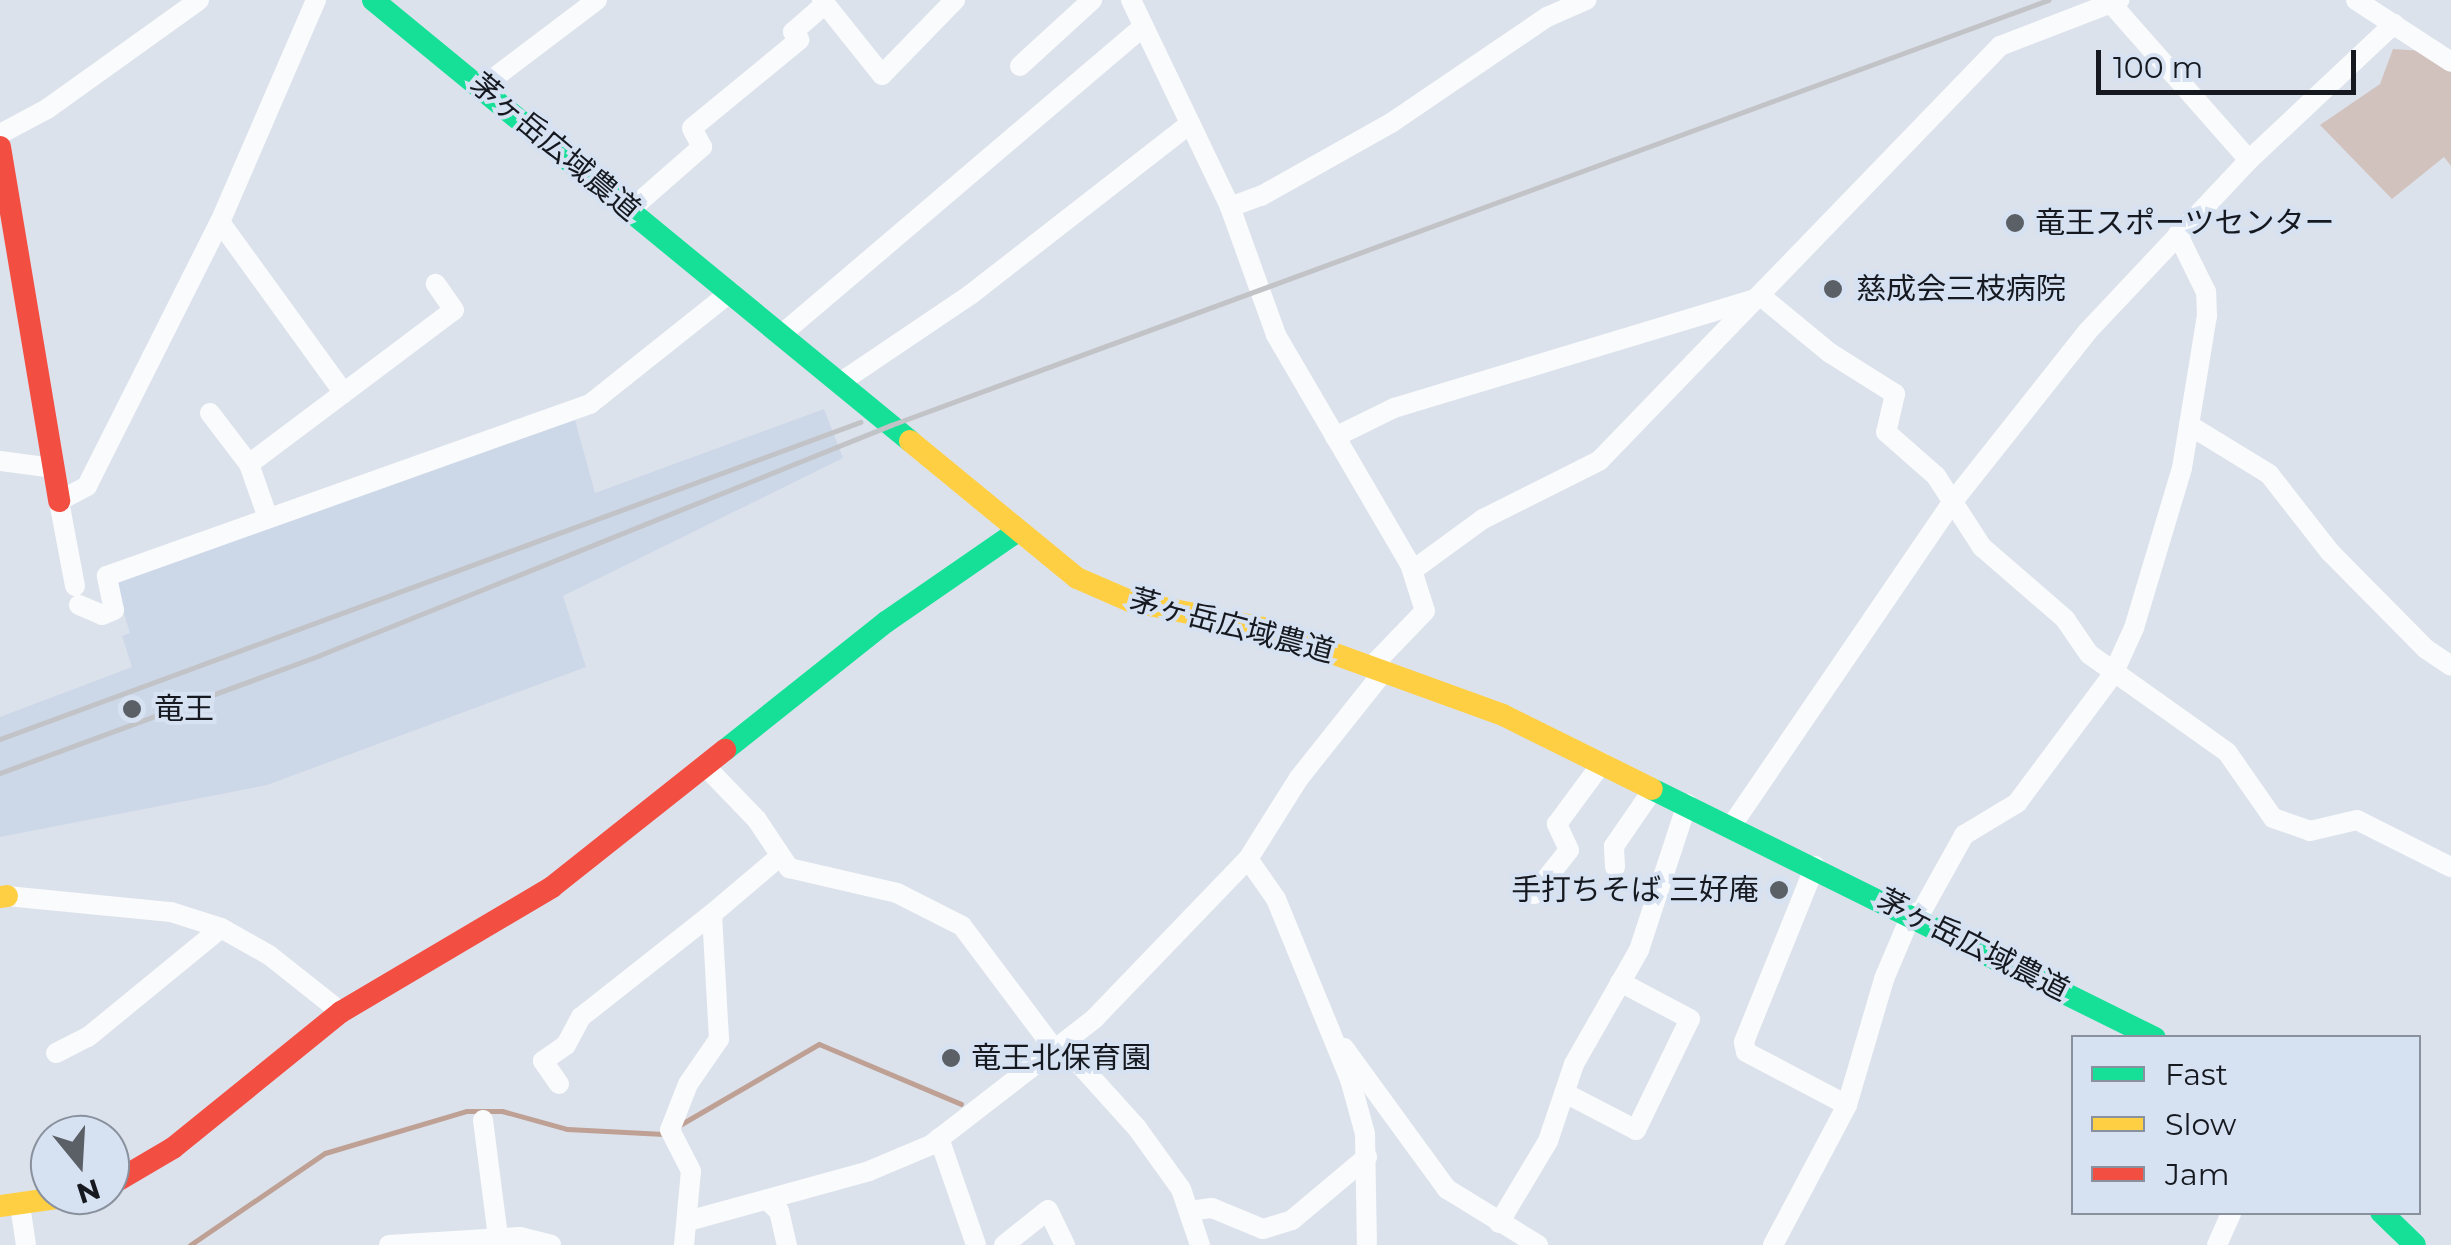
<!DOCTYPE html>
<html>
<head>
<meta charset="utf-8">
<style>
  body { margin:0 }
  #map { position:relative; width:2451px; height:1245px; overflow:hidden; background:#dce2ec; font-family:Montserrat,"Noto Sans JP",sans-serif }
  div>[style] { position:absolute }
  .built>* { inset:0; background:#ccd7e8 }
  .green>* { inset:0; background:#d2c2be }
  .stream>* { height:5px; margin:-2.5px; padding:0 2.5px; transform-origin:2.5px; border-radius:2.5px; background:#bea094 }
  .street>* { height:20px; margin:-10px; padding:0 10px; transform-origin:10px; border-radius:10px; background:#fafbfc }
  .fast>* { height:22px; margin:-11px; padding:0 11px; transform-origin:11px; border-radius:11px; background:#16e098 }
  .slow>* { height:22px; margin:-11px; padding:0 11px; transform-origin:11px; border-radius:11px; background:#ffcf43 }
  .jam>* { height:22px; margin:-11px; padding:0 11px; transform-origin:11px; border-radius:11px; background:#f24e42 }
  .rail>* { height:5px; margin:-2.5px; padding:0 2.5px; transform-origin:2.5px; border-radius:2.5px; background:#c2c3c6 }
  .dots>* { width:28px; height:28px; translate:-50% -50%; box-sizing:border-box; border:5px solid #d6e1f2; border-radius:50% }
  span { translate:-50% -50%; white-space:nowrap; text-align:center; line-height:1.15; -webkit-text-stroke:8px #d6e1f2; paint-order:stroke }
  .street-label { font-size:30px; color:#161a20 }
  .poi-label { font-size:30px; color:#161a20 }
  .left { translate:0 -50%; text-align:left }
  .right { translate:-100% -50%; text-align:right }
  .legend { position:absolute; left:2071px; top:1035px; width:350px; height:180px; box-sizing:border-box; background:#d6e1f2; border:2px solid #89919e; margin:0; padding:12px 18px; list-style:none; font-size:30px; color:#161a20 }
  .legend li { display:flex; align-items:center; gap:20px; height:50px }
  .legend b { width:50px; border:2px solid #89919e }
  .north { position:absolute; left:30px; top:1115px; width:100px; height:100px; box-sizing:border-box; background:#d6e1f2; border:2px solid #89919e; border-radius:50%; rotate:162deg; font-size:28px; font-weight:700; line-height:40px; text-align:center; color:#161a20 }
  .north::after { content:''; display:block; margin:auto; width:35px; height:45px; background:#5b6067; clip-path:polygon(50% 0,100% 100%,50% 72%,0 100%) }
  .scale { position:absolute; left:2096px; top:50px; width:260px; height:45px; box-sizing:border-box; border:5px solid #161a20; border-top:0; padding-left:12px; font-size:30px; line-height:35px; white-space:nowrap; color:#161a20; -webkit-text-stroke:8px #d6e1f2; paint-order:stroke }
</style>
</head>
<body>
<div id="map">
  <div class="built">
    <i style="clip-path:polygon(824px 409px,843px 458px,563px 596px,586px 667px,267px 785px,0 837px,0 717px,132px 667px,122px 636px,130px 633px,113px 579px,575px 420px,595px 493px)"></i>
  </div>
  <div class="green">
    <i style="clip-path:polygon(2393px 49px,2425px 51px,2451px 69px,2451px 166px,2444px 157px,2392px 199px,2320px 125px,2380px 84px)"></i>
  </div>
  <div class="stream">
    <i style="left:678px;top:1126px;width:163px;rotate:-30.2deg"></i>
    <i style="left:819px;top:1044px;width:154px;rotate:22.9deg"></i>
    <i style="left:190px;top:1245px;width:163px;rotate:-34.3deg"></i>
    <i style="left:325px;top:1153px;width:148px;rotate:-16.5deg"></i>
    <i style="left:467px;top:1111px;width:35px"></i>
    <i style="left:502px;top:1111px;width:67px;rotate:15.5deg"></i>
    <i style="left:567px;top:1129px;width:97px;rotate:3deg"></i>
  </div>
  <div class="street">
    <i style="left:822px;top:0;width:96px;rotate:51.3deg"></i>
    <i style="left:882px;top:75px;width:105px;rotate:-45.8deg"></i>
    <i style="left:1131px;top:0;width:229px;rotate:64.4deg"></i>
    <i style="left:1230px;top:207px;width:136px;rotate:70.2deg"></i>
    <i style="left:1276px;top:335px;width:265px;rotate:59.7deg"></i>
    <i style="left:1410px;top:564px;width:49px;rotate:72.3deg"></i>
    <i style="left:1425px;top:611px;width:75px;rotate:133.9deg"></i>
    <i style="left:2108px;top:0;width:213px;rotate:48.6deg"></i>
    <i style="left:2356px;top:0;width:113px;rotate:33.1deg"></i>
    <i style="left:1020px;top:66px;width:98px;rotate:-42.5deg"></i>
    <i style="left:482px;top:87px;width:144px;rotate:-37.1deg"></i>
    <i style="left:0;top:134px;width:53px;rotate:-28deg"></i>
    <i style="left:47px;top:109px;width:187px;rotate:-35.6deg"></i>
    <i style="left:1230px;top:207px;width:33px;rotate:-20deg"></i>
    <i style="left:1261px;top:196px;width:149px;rotate:-29.3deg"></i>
    <i style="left:1391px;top:123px;width:189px;rotate:-34.2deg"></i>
    <i style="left:1547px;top:17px;width:43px;rotate:-23.6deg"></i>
    <i style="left:630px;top:210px;width:96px;rotate:-41.2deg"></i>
    <i style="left:702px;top:147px;width:21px;rotate:-118deg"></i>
    <i style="left:692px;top:128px;width:139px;rotate:-39.4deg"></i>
    <i style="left:799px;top:40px;width:10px;rotate:-127deg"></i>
    <i style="left:793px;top:32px;width:43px;rotate:-41.2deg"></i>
    <i style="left:220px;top:222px;width:211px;rotate:54.1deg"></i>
    <i style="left:782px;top:334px;width:474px;rotate:-40.4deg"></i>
    <i style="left:841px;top:382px;width:156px;rotate:-34deg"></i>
    <i style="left:970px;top:295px;width:279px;rotate:-37.9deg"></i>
    <i style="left:210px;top:413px;width:64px;rotate:52.6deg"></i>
    <i style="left:2189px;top:425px;width:94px;rotate:31.5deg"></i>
    <i style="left:2269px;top:474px;width:99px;rotate:52deg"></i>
    <i style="left:2330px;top:552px;width:136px;rotate:45.3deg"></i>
    <i style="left:2426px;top:649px;width:30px;rotate:34deg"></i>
    <i style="left:1335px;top:437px;width:66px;rotate:-26.2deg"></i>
    <i style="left:1394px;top:408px;width:384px;rotate:-16.8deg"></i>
    <i style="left:1762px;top:297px;width:88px;rotate:39.5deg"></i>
    <i style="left:1830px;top:353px;width:77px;rotate:32.2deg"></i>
    <i style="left:1895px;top:394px;width:39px;rotate:103deg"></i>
    <i style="left:1886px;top:432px;width:67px;rotate:41.3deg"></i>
    <i style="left:1936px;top:476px;width:85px;rotate:57.1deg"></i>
    <i style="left:1982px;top:547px;width:110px;rotate:40.9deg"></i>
    <i style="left:2065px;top:619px;width:42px;rotate:55.6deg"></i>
    <i style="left:2089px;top:654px;width:169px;rotate:35.4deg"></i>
    <i style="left:2227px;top:752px;width:80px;rotate:55.1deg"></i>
    <i style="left:2273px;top:818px;width:39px;rotate:19deg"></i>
    <i style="left:2310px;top:831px;width:48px;rotate:-13.2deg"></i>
    <i style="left:2357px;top:820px;width:105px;rotate:26.6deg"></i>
    <i style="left:0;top:461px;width:53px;rotate:7.5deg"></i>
    <i style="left:268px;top:518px;width:57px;rotate:-109.4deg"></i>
    <i style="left:249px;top:464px;width:256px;rotate:-36.9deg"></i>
    <i style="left:454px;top:310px;width:32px;rotate:-125deg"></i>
    <i style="left:1413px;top:570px;width:87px;rotate:-36.1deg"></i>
    <i style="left:1483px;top:519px;width:130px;rotate:-26.6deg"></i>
    <i style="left:1599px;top:461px;width:577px;rotate:-45.98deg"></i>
    <i style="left:2000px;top:46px;width:128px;rotate:-21.1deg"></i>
    <i style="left:75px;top:586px;width:86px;rotate:-100.7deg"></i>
    <i style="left:59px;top:501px;width:32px;rotate:-28deg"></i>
    <i style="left:87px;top:486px;width:296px;rotate:-63.3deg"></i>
    <i style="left:220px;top:222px;width:242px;rotate:-66.6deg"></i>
    <i style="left:79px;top:605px;width:25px;rotate:23deg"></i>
    <i style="left:102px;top:615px;width:13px;rotate:-23deg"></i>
    <i style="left:114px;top:610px;width:35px;rotate:-102deg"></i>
    <i style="left:107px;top:576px;width:513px;rotate:-19.6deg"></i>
    <i style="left:590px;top:404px;width:180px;rotate:-38.5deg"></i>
    <i style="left:707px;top:768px;width:72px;rotate:46.1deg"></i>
    <i style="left:757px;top:820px;width:58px;rotate:56.3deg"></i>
    <i style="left:789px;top:868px;width:111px;rotate:13deg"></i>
    <i style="left:897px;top:893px;width:73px;rotate:26.9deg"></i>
    <i style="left:962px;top:926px;width:155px;rotate:53.1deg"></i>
    <i style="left:1055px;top:1050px;width:18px;rotate:19deg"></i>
    <i style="left:1072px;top:1056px;width:97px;rotate:47.9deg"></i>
    <i style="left:1137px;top:1128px;width:75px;rotate:54.2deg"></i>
    <i style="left:1181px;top:1189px;width:59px;rotate:71.3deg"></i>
    <i style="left:1732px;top:825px;width:394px;rotate:-55.7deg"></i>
    <i style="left:1954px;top:500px;width:214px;rotate:-51.6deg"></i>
    <i style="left:2087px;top:332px;width:236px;rotate:-46.7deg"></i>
    <i style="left:2249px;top:160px;width:199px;rotate:-43.2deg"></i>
    <i style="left:1248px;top:859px;width:49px;rotate:55deg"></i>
    <i style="left:1276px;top:899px;width:195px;rotate:67.7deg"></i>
    <i style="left:1350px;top:1079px;width:57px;rotate:74.7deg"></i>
    <i style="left:1365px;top:1134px;width:111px;rotate:89deg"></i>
    <i style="left:1815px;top:866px;width:190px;rotate:112deg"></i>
    <i style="left:1744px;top:1042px;width:10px;rotate:79deg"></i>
    <i style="left:1746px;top:1052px;width:114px;rotate:27.7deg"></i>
    <i style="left:1615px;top:867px;width:21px;rotate:-93deg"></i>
    <i style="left:1614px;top:846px;width:70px;rotate:-55.4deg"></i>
    <i style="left:1534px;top:894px;width:56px;rotate:-51.5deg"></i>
    <i style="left:1569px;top:850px;width:29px;rotate:-115deg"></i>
    <i style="left:1557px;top:824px;width:76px;rotate:-53.6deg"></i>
    <i style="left:7px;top:896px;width:165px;rotate:5.6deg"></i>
    <i style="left:171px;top:912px;width:52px;rotate:17.7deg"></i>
    <i style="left:221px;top:928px;width:55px;rotate:29.4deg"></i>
    <i style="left:269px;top:955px;width:92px;rotate:38.4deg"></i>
    <i style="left:1919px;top:916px;width:93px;rotate:-60.9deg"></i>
    <i style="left:1964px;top:835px;width:62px;rotate:-31.1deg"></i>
    <i style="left:2017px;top:803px;width:161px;rotate:-53.3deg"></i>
    <i style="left:2113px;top:674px;width:51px;rotate:-65.5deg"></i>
    <i style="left:2134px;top:628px;width:167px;rotate:-73.3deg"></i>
    <i style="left:2182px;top:468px;width:154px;rotate:-80.7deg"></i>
    <i style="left:2207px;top:316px;width:24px;rotate:-92deg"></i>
    <i style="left:2206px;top:292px;width:64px;rotate:-116.2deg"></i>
    <i style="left:1344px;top:1048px;width:175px;rotate:53.9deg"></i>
    <i style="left:1447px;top:1189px;width:107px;rotate:31.6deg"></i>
    <i style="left:56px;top:1053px;width:36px;rotate:-27deg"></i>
    <i style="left:88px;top:1037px;width:172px;rotate:-39.3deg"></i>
    <i style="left:559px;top:1084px;width:28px;rotate:-125deg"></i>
    <i style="left:543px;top:1061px;width:28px;rotate:-35deg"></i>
    <i style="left:566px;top:1045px;width:32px;rotate:-62deg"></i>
    <i style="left:581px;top:1017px;width:167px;rotate:-38.2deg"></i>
    <i style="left:1565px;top:1093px;width:80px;rotate:27.5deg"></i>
    <i style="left:1636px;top:1130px;width:123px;rotate:-64.1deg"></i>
    <i style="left:1690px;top:1019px;width:79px;rotate:-152.1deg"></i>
    <i style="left:483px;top:1120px;width:118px;rotate:82.7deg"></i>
    <i style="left:939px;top:1138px;width:113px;rotate:70.9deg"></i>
    <i style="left:767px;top:1200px;width:16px;rotate:43deg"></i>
    <i style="left:779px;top:1211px;width:35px;rotate:77deg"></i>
    <i style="left:20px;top:1205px;width:40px;rotate:81.5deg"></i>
    <i style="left:1190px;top:1211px;width:22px;rotate:-8deg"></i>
    <i style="left:1212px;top:1208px;width:55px;rotate:22.4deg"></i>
    <i style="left:1263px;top:1229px;width:30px;rotate:-17deg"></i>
    <i style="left:1292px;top:1220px;width:98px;rotate:-40deg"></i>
    <i style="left:688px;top:1221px;width:188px;rotate:-15.4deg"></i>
    <i style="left:869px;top:1171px;width:67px;rotate:-22.8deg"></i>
    <i style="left:931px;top:1145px;width:206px;rotate:-37.7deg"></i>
    <i style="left:1094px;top:1019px;width:222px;rotate:-46.1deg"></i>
    <i style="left:1248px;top:859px;width:96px;rotate:-57.8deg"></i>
    <i style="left:1299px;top:778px;width:138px;rotate:-51.5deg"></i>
    <i style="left:1499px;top:1223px;width:96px;rotate:-59.1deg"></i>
    <i style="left:1548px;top:1141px;width:81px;rotate:-71.3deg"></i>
    <i style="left:1574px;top:1064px;width:131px;rotate:-60.3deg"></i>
    <i style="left:1639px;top:950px;width:154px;rotate:-71.8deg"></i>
    <i style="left:389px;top:1245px;width:131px;rotate:-3.5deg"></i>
    <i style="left:520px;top:1237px;width:32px;rotate:14deg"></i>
    <i style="left:684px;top:1245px;width:74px;rotate:-84.6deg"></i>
    <i style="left:691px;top:1171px;width:46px;rotate:-117.1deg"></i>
    <i style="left:670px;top:1130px;width:49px;rotate:-68.6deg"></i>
    <i style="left:688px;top:1084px;width:55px;rotate:-55.4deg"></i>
    <i style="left:719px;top:1039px;width:125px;rotate:-93.2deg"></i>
    <i style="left:712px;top:914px;width:87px;rotate:-40.3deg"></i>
    <i style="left:1004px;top:1245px;width:56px;rotate:-38.5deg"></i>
    <i style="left:1048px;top:1210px;width:39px;rotate:64deg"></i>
    <i style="left:1773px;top:1245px;width:158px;rotate:-62.1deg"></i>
    <i style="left:1847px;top:1105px;width:131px;rotate:-73.6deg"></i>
    <i style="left:1884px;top:979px;width:72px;rotate:-67deg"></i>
    <i style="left:2217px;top:1245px;width:36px;rotate:-66deg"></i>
  </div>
  <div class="fast">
    <i style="left:373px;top:0;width:695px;rotate:39.39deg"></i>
    <i style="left:725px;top:750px;width:206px;rotate:-38.5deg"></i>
    <i style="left:886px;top:622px;width:157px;rotate:-34.6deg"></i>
    <i style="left:1652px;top:789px;width:561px;rotate:26.34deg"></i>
    <i style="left:2381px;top:1212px;width:47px;rotate:44.1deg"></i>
  </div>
  <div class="slow">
    <i style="left:910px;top:441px;width:216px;rotate:39.4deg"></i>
    <i style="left:1077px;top:578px;width:58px;rotate:23.5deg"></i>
    <i style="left:1130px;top:601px;width:136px;rotate:11.5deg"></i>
    <i style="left:1263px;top:628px;width:255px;rotate:19.9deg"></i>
    <i style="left:1503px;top:715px;width:166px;rotate:26.4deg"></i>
    <i style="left:0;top:897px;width:7px;rotate:-8deg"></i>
    <i style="left:0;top:1206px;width:79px;rotate:-8deg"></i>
  </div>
  <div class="jam">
    <i style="left:0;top:147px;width:359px;rotate:80.5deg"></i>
    <i style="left:110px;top:1185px;width:73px;rotate:-30.4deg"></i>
    <i style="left:173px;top:1148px;width:216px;rotate:-39deg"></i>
    <i style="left:341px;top:1012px;width:245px;rotate:-30.6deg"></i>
    <i style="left:552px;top:887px;width:221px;rotate:-38.4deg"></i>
  </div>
  <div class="rail">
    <i style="left:0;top:739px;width:917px;rotate:-20.23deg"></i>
    <i style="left:0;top:773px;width:341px;rotate:-20.2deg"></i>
    <i style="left:320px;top:655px;width:616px;rotate:-21.94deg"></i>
    <i style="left:891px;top:425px;width:1233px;rotate:-20.17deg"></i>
  </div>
  <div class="dots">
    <i style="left:2015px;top:223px;background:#5b6067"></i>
    <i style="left:1833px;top:289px;background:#5b6067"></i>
    <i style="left:132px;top:709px;background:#5b6067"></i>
    <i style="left:1779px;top:890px;background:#5b6067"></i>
    <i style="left:951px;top:1058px;background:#5b6067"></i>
  </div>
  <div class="street-label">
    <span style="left:555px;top:147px;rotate:40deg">茅ヶ岳広域農道</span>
    <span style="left:1232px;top:626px;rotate:15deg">茅ヶ岳広域農道</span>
    <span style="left:1973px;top:945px;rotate:27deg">茅ヶ岳広域農道</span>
  </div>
  <div class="poi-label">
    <span class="left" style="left:2035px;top:223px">竜王スポーツセンター</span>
    <span class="left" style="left:1856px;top:289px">慈成会三枝病院</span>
    <span class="left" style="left:154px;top:709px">竜王</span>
    <span class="right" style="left:1759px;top:890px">手打ちそば 三好庵</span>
    <span class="left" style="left:971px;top:1058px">竜王北保育園</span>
  </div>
  <ul class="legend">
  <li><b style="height:12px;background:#16e098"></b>Fast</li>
  <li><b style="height:12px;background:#ffcf43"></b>Slow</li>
  <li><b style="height:12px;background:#f24e42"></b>Jam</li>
  </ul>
  <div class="north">N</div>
  <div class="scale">100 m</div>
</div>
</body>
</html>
